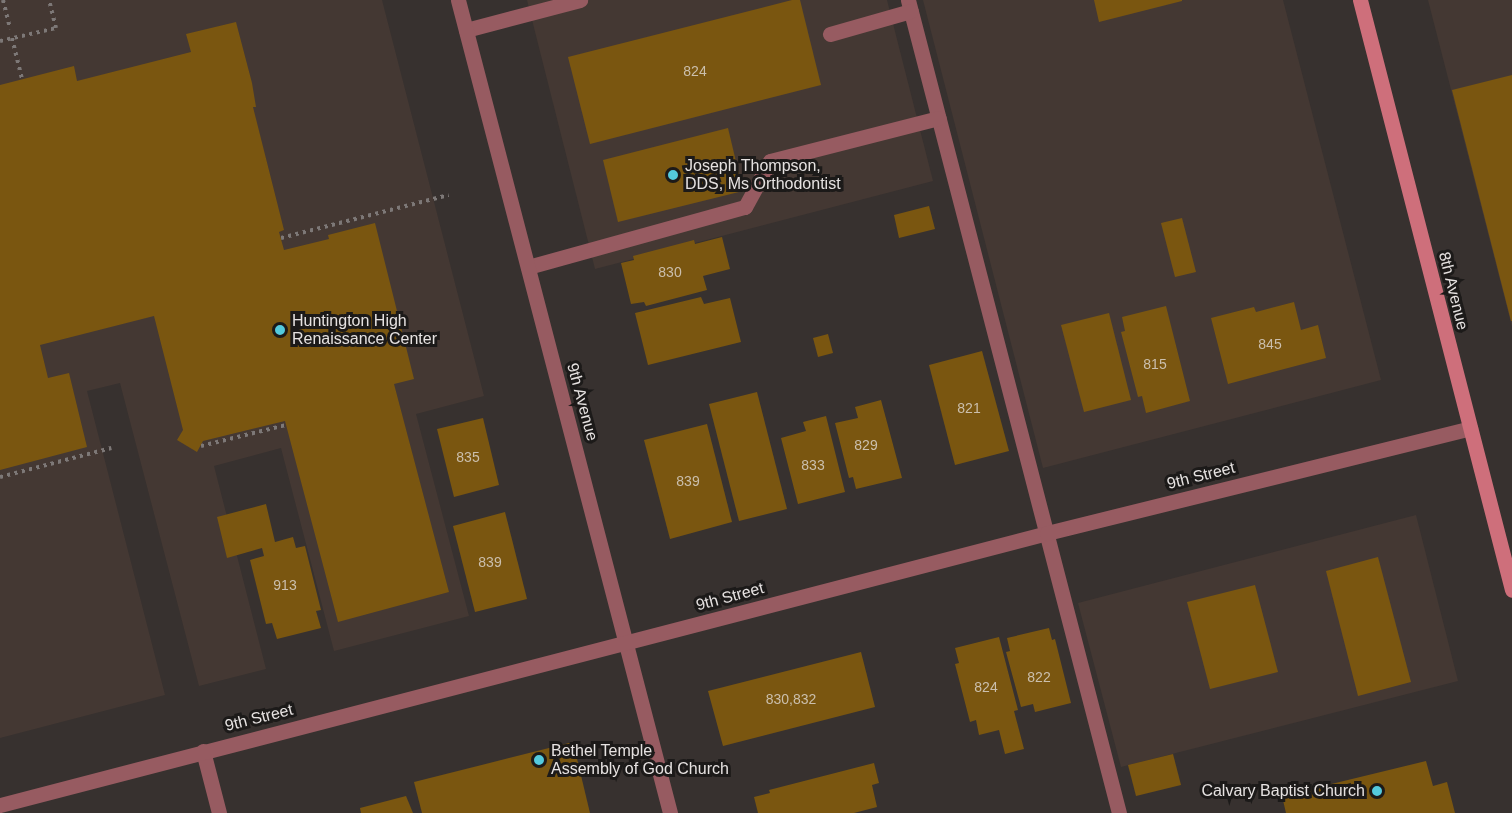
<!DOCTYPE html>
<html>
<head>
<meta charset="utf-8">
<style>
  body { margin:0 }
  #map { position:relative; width:1512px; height:813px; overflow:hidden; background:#37312f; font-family:Helvetica,sans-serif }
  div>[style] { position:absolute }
  .built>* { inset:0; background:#443833 }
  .building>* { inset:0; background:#7a5610 }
  .path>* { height:4px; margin-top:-2px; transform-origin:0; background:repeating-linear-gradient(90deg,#7d7877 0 3px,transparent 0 7.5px) }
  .lane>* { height:15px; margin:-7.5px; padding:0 7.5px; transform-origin:7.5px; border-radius:7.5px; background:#975b61 }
  .street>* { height:15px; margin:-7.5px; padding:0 7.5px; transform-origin:7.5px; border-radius:7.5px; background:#975b61 }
  .secondary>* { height:15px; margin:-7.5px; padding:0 7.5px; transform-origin:7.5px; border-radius:7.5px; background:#ce6f7b }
  .dots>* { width:16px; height:16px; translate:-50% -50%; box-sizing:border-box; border:3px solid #1c1a19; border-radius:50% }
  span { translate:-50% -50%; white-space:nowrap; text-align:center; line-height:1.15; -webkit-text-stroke:6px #1c1a19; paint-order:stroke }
  .number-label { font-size:14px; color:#cbbfad }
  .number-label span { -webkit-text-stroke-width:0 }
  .poi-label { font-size:16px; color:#e6e2e1 }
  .left { translate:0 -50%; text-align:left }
  .right { translate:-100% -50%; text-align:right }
  .street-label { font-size:16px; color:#e6e2e1 }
</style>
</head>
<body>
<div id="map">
  <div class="built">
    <i style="clip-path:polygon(0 0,382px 0,484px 396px,416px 414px,469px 616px,334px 651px,281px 448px,214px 466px,266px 669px,199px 686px,120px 383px,87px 391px,165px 695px,0 738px)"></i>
    <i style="clip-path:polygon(527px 0,887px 0,933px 181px,595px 269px)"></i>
    <i style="clip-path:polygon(923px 0,1283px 0,1381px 380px,1043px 468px)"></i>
    <i style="clip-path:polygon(1428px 0,1512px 0,1512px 327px)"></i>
    <i style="clip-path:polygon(1416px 515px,1458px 681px,1121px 767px,1078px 603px)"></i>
  </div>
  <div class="building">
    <i style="clip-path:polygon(792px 0,800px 0,821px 85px,590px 144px,568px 57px)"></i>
    <i style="clip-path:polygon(1094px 0,1182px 0,1182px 1px,1099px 22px)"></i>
    <i style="clip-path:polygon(236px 22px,252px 83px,256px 107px,253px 107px,284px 230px,279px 232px,284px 250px,329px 239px,328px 235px,375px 223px,414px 379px,394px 384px,449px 592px,338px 622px,285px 421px,203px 441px,197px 452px,177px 440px,183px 430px,154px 316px,40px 345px,48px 378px,69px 373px,87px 447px,0 470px,0 85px,74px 66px,77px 81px,191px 52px,186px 34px)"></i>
    <i style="clip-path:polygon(1512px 75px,1512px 321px,1511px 321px,1452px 90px)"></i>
    <i style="clip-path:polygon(728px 128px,743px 191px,618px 222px,603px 160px)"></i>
    <i style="clip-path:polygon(929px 206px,935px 229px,899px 238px,894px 215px)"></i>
    <i style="clip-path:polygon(1182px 218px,1196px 272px,1175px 277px,1161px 223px)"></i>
    <i style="clip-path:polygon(722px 237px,730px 269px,703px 276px,707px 290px,646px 306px,644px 302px,631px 304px,621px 263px,634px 260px,633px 256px,694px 240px,695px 244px)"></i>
    <i style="clip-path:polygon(701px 297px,704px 304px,730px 298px,741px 342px,648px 365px,635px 313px)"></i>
    <i style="clip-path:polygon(1294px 302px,1301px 330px,1318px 325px,1326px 358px,1228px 384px,1211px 318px,1254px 307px,1256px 312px)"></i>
    <i style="clip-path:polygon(1166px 306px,1190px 401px,1146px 413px,1142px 396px,1138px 397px,1121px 332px,1125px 331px,1122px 317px)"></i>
    <i style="clip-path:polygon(1109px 313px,1131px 400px,1084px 412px,1061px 325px)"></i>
    <i style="clip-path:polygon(828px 334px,833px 353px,818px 357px,813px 338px)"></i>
    <i style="clip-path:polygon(982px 351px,1009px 451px,955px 465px,929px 365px)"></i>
    <i style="clip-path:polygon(757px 392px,787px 509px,739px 521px,709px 404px)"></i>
    <i style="clip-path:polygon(881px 400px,902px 478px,856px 489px,853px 477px,849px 478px,835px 423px,858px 418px,855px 407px)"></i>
    <i style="clip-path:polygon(826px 416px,845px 492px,798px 504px,781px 438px,806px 431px,803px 422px)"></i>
    <i style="clip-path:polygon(483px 418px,499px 485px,454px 497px,437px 429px)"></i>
    <i style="clip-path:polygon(707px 424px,732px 522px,670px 539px,644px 440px)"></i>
    <i style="clip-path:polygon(266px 504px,275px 542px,293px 537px,296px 548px,305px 546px,321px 610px,316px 611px,321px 628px,277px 639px,272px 623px,266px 624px,250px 560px,264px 556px,262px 548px,227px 558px,217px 517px)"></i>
    <i style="clip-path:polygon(505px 512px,527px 599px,475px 612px,453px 526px)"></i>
    <i style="clip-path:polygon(1378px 557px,1411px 682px,1358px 696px,1326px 571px)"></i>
    <i style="clip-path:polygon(1255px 585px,1278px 672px,1210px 689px,1187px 602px)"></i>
    <i style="clip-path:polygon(1049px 628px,1052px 640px,1055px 639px,1071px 703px,1035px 712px,1033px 704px,1021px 707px,1006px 652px,1010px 651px,1007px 638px)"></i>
    <i style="clip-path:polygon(999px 637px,1018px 710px,1014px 711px,1024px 749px,1005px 754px,999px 730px,979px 735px,976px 720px,970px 722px,955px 664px,959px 663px,955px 648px)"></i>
    <i style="clip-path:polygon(861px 652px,875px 707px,723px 746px,708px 691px)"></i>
    <i style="clip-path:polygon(573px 742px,590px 813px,422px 813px,414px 782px)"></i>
    <i style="clip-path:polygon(1173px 754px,1181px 785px,1136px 796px,1128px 765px)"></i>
    <i style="clip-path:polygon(1426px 761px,1433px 786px,1447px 782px,1455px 813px,1286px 813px,1282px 796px)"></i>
    <i style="clip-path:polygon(874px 763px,879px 783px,872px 785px,877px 807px,854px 813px,758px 813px,754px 797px,770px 793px,769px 790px)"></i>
    <i style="clip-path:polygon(406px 796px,413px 813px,361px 813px,360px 808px)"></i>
  </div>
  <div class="path">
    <i style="left:3px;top:0;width:30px;rotate:76deg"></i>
    <i style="left:12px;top:38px;width:42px;rotate:76.3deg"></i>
    <i style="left:0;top:41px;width:57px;rotate:-13.1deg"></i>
    <i style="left:56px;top:28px;width:29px;rotate:-104deg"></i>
    <i style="left:281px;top:238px;width:173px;rotate:-14.4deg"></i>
    <i style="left:201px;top:446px;width:88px;rotate:-13.9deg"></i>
    <i style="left:0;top:477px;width:115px;rotate:-14.6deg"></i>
  </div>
  <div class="lane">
    <i style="left:908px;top:0;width:840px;rotate:75.45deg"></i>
    <i style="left:466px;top:30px;width:118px;rotate:-14.7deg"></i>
    <i style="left:830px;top:34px;width:84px;rotate:-15.9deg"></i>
    <i style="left:528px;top:267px;width:225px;rotate:-15.5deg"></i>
    <i style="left:745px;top:207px;width:52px;rotate:-61.5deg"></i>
    <i style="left:770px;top:161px;width:174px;rotate:-14.3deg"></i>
    <i style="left:203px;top:751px;width:64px;rotate:75.5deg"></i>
  </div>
  <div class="street">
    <i style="left:458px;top:0;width:840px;rotate:75.38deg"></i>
    <i style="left:0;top:805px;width:1082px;rotate:-14.56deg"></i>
    <i style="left:1047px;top:533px;width:436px;rotate:-13.9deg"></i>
  </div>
  <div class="secondary">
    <i style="left:1360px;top:0;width:609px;rotate:75.55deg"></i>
  </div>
  <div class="dots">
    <i style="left:673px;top:175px;background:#54cadd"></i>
    <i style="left:280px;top:330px;background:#54cadd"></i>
    <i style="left:539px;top:760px;background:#54cadd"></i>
    <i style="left:1377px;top:791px;background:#54cadd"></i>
  </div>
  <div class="number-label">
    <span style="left:695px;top:71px">824</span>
    <span style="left:670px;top:272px">830</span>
    <span style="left:1270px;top:344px">845</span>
    <span style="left:1155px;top:364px">815</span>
    <span style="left:969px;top:408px">821</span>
    <span style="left:866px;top:445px">829</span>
    <span style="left:468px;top:457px">835</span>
    <span style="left:813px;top:465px">833</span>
    <span style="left:688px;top:481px">839</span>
    <span style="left:490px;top:562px">839</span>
    <span style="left:285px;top:585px">913</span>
    <span style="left:1039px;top:677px">822</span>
    <span style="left:986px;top:687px">824</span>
    <span style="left:791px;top:699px">830,832</span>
  </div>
  <div class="poi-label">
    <span class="left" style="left:685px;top:175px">Joseph Thompson,<br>DDS, Ms Orthodontist</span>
    <span class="left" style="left:292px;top:330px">Huntington High<br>Renaissance Center</span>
    <span class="left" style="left:551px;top:760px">Bethel Temple<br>Assembly of God Church</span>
    <span class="right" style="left:1365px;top:791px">Calvary Baptist Church</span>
  </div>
  <div class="street-label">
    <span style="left:1453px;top:291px;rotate:76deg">8th Avenue</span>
    <span style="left:582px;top:402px;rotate:75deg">9th Avenue</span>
    <span style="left:1201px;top:476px;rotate:-14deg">9th Street</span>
    <span style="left:730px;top:597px;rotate:-15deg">9th Street</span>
    <span style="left:259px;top:718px;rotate:-14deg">9th Street</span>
  </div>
</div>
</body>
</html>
